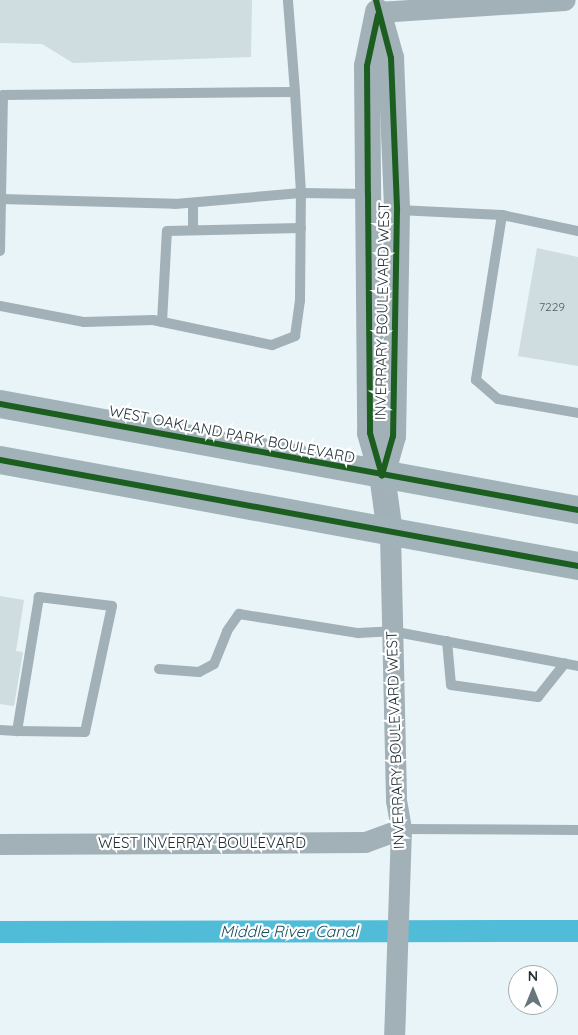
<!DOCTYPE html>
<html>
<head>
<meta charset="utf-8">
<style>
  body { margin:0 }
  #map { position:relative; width:578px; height:1035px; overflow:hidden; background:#e8f4f8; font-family:Quicksand,sans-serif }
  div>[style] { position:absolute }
  .canal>* { height:22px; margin:-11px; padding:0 11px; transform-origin:11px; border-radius:11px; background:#50bcd7 }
  .building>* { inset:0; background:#cfdce0 }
  .service>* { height:10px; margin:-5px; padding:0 5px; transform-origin:5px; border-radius:5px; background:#a1b1b7 }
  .minor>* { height:21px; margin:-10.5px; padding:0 10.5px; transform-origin:10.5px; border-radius:10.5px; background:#a1b1b7 }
  .tertiary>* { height:26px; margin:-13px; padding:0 13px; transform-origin:13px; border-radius:13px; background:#a1b1b7 }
  .primary>* { height:28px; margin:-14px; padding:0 14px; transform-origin:14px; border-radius:14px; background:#a1b3b8 }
  .cycleway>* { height:6px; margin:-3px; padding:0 3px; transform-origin:3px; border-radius:3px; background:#1b5e20 }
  span { translate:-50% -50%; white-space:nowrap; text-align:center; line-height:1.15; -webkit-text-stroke:4.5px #fff; paint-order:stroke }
  .number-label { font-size:12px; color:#525f65 }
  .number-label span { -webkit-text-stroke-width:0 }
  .street-label { font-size:15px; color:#243238 }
  .water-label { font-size:16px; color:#184c5c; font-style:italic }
  .north { position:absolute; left:508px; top:965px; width:50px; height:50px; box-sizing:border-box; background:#fff; border:1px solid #a7adaf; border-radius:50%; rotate:0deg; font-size:14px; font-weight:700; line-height:20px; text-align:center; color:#243238 }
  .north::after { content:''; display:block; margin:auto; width:18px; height:22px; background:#69767b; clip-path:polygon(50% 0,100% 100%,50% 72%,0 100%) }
</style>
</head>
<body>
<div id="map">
  <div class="canal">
    <i style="left:0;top:932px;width:578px;rotate:-0.1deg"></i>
  </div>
  <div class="building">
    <i style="clip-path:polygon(0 0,252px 0,251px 57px,73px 63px,42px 44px,0 43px)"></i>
    <i style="clip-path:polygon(537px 248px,578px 257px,578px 366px,518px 356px)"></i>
    <i style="clip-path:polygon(0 596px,24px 600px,16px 651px,23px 652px,14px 706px,0 704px)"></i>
  </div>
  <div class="service">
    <i style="left:1px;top:199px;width:174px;rotate:1.6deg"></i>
    <i style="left:175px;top:204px;width:126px;rotate:-5deg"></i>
    <i style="left:301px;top:193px;width:66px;rotate:0.9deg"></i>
    <i style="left:398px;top:210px;width:104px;rotate:2.8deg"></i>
    <i style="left:502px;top:215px;width:78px;rotate:11.9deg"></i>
    <i style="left:502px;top:215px;width:167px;rotate:99deg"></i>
    <i style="left:476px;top:380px;width:29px;rotate:41deg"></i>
    <i style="left:498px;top:399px;width:81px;rotate:9.9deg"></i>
    <i style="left:193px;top:230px;width:27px;rotate:-90deg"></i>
    <i style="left:0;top:251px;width:156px;rotate:-88.9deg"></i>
    <i style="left:3px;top:95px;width:292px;rotate:-0.6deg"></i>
    <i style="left:295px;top:92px;width:92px;rotate:-94.4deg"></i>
    <i style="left:0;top:306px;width:86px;rotate:10.8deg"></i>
    <i style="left:84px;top:322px;width:69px;rotate:-1.7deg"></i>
    <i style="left:153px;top:320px;width:122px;rotate:11.9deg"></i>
    <i style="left:272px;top:345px;width:25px;rotate:-21deg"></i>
    <i style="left:295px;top:336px;width:35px;rotate:-82deg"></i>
    <i style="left:300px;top:301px;width:108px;rotate:-89.5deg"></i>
    <i style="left:301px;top:193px;width:101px;rotate:-93.4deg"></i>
    <i style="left:162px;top:322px;width:91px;rotate:-86.9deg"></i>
    <i style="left:167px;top:231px;width:134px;rotate:-1.3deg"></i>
    <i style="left:447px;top:641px;width:44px;rotate:84.8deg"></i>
    <i style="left:451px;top:685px;width:88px;rotate:7.9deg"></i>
    <i style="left:538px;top:697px;width:43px;rotate:-51.5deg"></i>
    <i style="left:159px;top:669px;width:40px;rotate:4.3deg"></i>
    <i style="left:199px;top:672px;width:17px;rotate:-28deg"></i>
    <i style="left:214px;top:664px;width:35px;rotate:-68deg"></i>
    <i style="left:227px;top:631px;width:21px;rotate:-55deg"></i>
    <i style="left:239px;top:614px;width:121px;rotate:9.1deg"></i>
    <i style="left:358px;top:633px;width:33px;rotate:-3deg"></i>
    <i style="left:391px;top:631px;width:190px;rotate:10.6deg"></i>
    <i style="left:0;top:730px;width:17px;rotate:3deg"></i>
    <i style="left:17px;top:731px;width:68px;rotate:0.8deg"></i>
    <i style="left:85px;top:732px;width:129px;rotate:-77.9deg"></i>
    <i style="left:112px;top:606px;width:74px;rotate:-173deg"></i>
    <i style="left:39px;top:597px;width:136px;rotate:99.3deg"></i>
    <i style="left:401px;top:829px;width:177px;rotate:0.3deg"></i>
  </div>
  <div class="minor">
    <i style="left:378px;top:12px;width:187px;rotate:-3.7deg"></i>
    <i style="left:390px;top:533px;width:267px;rotate:88.7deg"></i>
    <i style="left:396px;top:800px;width:29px;rotate:80deg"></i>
    <i style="left:401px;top:829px;width:206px;rotate:91.9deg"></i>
    <i style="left:0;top:844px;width:365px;rotate:-0.3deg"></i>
    <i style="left:365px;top:842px;width:38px;rotate:-20deg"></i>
  </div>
  <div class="tertiary">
    <i style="left:378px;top:12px;width:55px;rotate:101.5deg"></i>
    <i style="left:367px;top:66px;width:367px;rotate:89.5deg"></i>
    <i style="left:370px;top:433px;width:44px;rotate:74.1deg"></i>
    <i style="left:382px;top:475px;width:59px;rotate:82.1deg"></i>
    <i style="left:379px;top:15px;width:45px;rotate:74.4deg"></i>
    <i style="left:391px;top:58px;width:152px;rotate:87.7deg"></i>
    <i style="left:397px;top:210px;width:226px;rotate:91deg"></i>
    <i style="left:393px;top:436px;width:41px;rotate:105.8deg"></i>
  </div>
  <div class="primary">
    <i style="left:0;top:404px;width:588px;rotate:10.39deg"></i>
    <i style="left:0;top:460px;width:588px;rotate:10.39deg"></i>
  </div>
  <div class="cycleway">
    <i style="left:376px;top:0;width:60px;rotate:75.5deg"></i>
    <i style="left:391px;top:58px;width:152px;rotate:87.7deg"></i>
    <i style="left:397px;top:210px;width:226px;rotate:91deg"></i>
    <i style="left:393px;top:436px;width:41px;rotate:105.8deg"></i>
    <i style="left:378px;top:15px;width:52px;rotate:102.2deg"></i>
    <i style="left:367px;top:66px;width:128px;rotate:89.6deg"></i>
    <i style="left:368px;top:194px;width:239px;rotate:89.5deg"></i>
    <i style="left:370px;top:433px;width:44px;rotate:74.1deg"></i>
    <i style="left:0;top:404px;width:588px;rotate:10.39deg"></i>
    <i style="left:0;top:460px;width:588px;rotate:10.39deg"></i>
  </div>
  <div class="number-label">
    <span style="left:552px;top:307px">7229</span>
  </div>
  <div class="street-label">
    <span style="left:382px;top:311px;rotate:-89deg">INVERRARY BOULEVARD WEST</span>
    <span style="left:232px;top:434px;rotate:11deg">WEST OAKLAND PARK BOULEVARD</span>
    <span style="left:395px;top:740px;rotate:-92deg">INVERRARY BOULEVARD WEST</span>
    <span style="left:202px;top:843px">WEST INVERRAY BOULEVARD</span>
  </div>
  <div class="water-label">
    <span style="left:289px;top:931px">Middle River Canal</span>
  </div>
  <div class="north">N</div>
</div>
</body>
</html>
